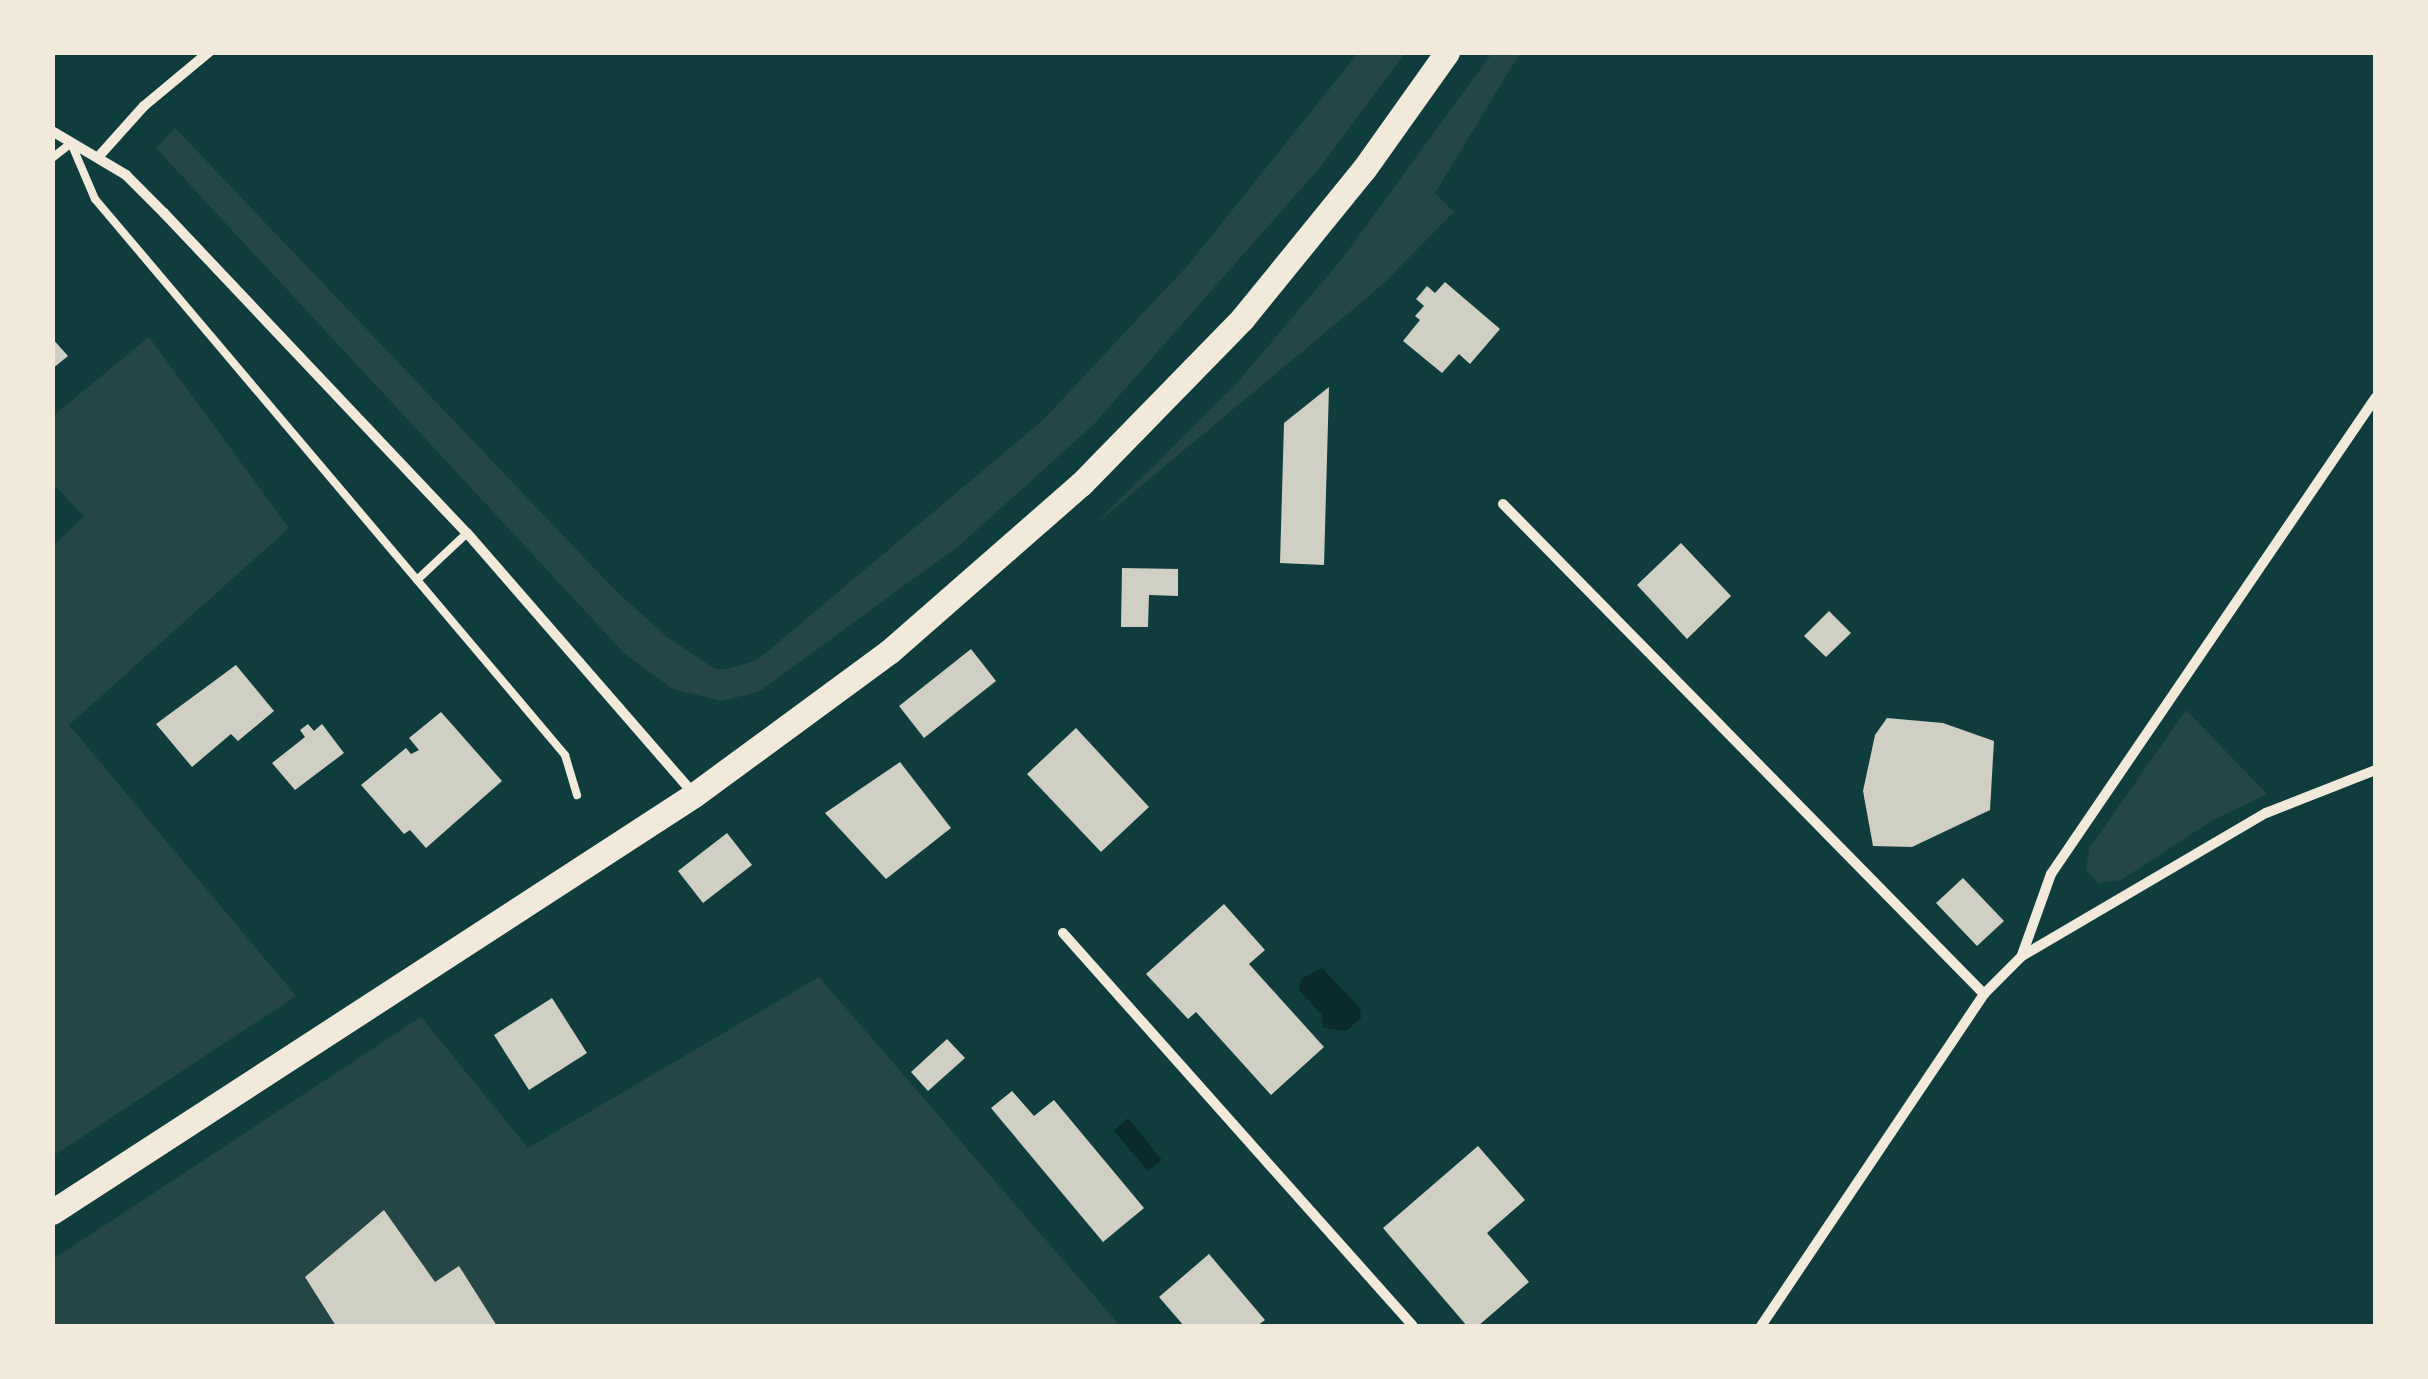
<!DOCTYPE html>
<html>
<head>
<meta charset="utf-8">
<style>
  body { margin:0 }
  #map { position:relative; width:2428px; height:1379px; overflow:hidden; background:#0f3d3e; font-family:"Zilla Slab",serif }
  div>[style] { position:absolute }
  .green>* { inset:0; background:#244646 }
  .water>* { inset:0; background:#0a2a2b }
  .building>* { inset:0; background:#cfcfc3 }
  .service>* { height:8px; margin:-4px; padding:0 4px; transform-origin:4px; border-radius:4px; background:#f1e9da }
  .minor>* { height:10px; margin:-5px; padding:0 5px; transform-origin:5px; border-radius:5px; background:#f1e9da }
  .primary>* { height:25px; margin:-12.5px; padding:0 12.5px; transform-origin:12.5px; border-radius:12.5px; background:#f1e9da }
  span { translate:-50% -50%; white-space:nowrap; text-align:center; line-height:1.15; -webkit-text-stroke:10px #f1e9da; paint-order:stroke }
  .frame { position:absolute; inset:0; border:55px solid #f1e9da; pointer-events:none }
</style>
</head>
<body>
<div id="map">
  <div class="green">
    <i style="clip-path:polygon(1359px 52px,1405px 53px,1321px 166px,1094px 424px,961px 544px,760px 691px,722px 701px,673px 689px,625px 654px,156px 148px,175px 128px,614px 589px,667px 637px,715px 669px,726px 669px,756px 661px,1043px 420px,1189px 264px)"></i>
    <i style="clip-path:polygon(1492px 53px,1520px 53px,1435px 193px,1454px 212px,1382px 285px,1093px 526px,1235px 385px,1342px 259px)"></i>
    <i style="clip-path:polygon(149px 337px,289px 528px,69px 725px,296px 996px,53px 1156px,52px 547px,84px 516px,53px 484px,53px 416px)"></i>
    <i style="clip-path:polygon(2186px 710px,2267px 794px,2213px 820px,2121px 880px,2099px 883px,2086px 871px,2089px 849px)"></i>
    <i style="clip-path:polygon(819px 977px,1120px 1326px,53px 1326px,52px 1260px,421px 1017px,528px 1148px)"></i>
  </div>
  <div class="water">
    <i style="clip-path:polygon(1322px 968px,1360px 1008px,1361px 1018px,1346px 1031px,1323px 1028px,1322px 1015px,1299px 990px,1301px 979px)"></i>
    <i style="clip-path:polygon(1128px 1118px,1162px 1160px,1148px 1171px,1114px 1131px)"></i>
  </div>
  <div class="building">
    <i style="clip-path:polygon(1445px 282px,1500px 329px,1470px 364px,1459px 354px,1442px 373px,1403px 341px,1420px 320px,1415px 316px,1424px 306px,1416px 299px,1427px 286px,1435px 293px)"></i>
    <i style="clip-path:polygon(52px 338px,68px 356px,52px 369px)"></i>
    <i style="clip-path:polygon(1329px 387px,1324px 565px,1280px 563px,1284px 423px)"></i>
    <i style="clip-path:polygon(1681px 543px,1731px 596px,1687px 639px,1637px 585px)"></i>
    <i style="clip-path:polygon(1122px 568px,1178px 569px,1178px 596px,1149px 595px,1148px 627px,1121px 627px)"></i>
    <i style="clip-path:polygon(1829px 611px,1851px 633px,1826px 657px,1804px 636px)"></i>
    <i style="clip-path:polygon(971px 649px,996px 681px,924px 738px,899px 706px)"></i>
    <i style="clip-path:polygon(236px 665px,274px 711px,238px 741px,231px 734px,192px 767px,156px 724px)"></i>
    <i style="clip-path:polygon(441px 712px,502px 781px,426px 848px,410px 830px,404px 834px,361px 785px,406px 748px,411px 754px,419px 750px,409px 738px)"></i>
    <i style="clip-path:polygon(1887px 718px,1943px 723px,1994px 741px,1990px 810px,1912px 847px,1873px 846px,1863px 791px,1875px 735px)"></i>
    <i style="clip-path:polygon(308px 724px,314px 731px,322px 724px,344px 753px,295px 790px,272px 763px,305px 737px,300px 730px)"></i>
    <i style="clip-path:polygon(1076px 728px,1149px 807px,1101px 852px,1027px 774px)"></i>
    <i style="clip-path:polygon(900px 762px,951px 828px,886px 879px,825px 813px)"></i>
    <i style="clip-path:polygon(727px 833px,752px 865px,703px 903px,678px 871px)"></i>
    <i style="clip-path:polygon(1963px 878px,2004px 921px,1977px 946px,1936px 903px)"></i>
    <i style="clip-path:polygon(1224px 904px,1265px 950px,1249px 964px,1324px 1047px,1271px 1095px,1196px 1012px,1188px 1019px,1146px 974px)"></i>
    <i style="clip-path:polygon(552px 998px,587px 1053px,529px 1090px,494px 1035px)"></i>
    <i style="clip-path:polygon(947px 1039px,965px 1058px,928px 1091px,911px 1072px)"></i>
    <i style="clip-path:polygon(1012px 1091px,1034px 1116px,1054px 1100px,1144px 1208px,1103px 1242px,991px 1108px)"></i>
    <i style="clip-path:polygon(1478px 1146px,1525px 1200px,1487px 1233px,1529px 1282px,1478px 1326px,1467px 1326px,1383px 1228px)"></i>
    <i style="clip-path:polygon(384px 1210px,435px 1282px,459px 1266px,497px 1326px,336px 1326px,305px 1277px)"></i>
    <i style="clip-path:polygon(1209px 1254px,1265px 1320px,1257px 1326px,1184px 1326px,1159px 1297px)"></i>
  </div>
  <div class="service">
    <i style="left:52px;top:158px;width:24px;rotate:-38deg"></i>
    <i style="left:71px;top:143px;width:61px;rotate:66.8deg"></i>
    <i style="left:95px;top:199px;width:728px;rotate:49.79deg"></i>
    <i style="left:565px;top:755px;width:42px;rotate:73.3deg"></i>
    <i style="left:417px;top:580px;width:69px;rotate:-43.2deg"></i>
  </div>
  <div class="minor">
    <i style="left:52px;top:131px;width:86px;rotate:30.7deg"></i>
    <i style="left:126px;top:175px;width:54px;rotate:45deg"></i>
    <i style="left:164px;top:213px;width:441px;rotate:46.6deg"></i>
    <i style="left:467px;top:533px;width:346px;rotate:49deg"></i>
    <i style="left:100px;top:155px;width:66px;rotate:-48.1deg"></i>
    <i style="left:144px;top:106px;width:85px;rotate:-39.7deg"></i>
    <i style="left:1503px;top:504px;width:687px;rotate:45.53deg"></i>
    <i style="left:1063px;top:933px;width:526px;rotate:48.31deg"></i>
    <i style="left:2022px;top:955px;width:86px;rotate:-70.3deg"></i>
    <i style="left:2051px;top:874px;width:577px;rotate:-55.73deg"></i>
    <i style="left:1761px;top:1326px;width:400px;rotate:-56.1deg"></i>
    <i style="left:1984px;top:994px;width:54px;rotate:-45deg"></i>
    <i style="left:2022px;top:956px;width:283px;rotate:-30.4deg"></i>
    <i style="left:2266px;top:813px;width:118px;rotate:-21.4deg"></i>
  </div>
  <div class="primary">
    <i style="left:52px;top:1212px;width:766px;rotate:-33.01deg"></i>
    <i style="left:694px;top:795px;width:243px;rotate:-36.3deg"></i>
    <i style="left:890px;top:651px;width:254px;rotate:-41.2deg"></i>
    <i style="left:1081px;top:484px;width:231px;rotate:-45.7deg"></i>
    <i style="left:1242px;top:319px;width:193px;rotate:-50.9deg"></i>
    <i style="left:1364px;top:169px;width:143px;rotate:-54.6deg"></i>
  </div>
  <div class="frame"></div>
</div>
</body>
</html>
